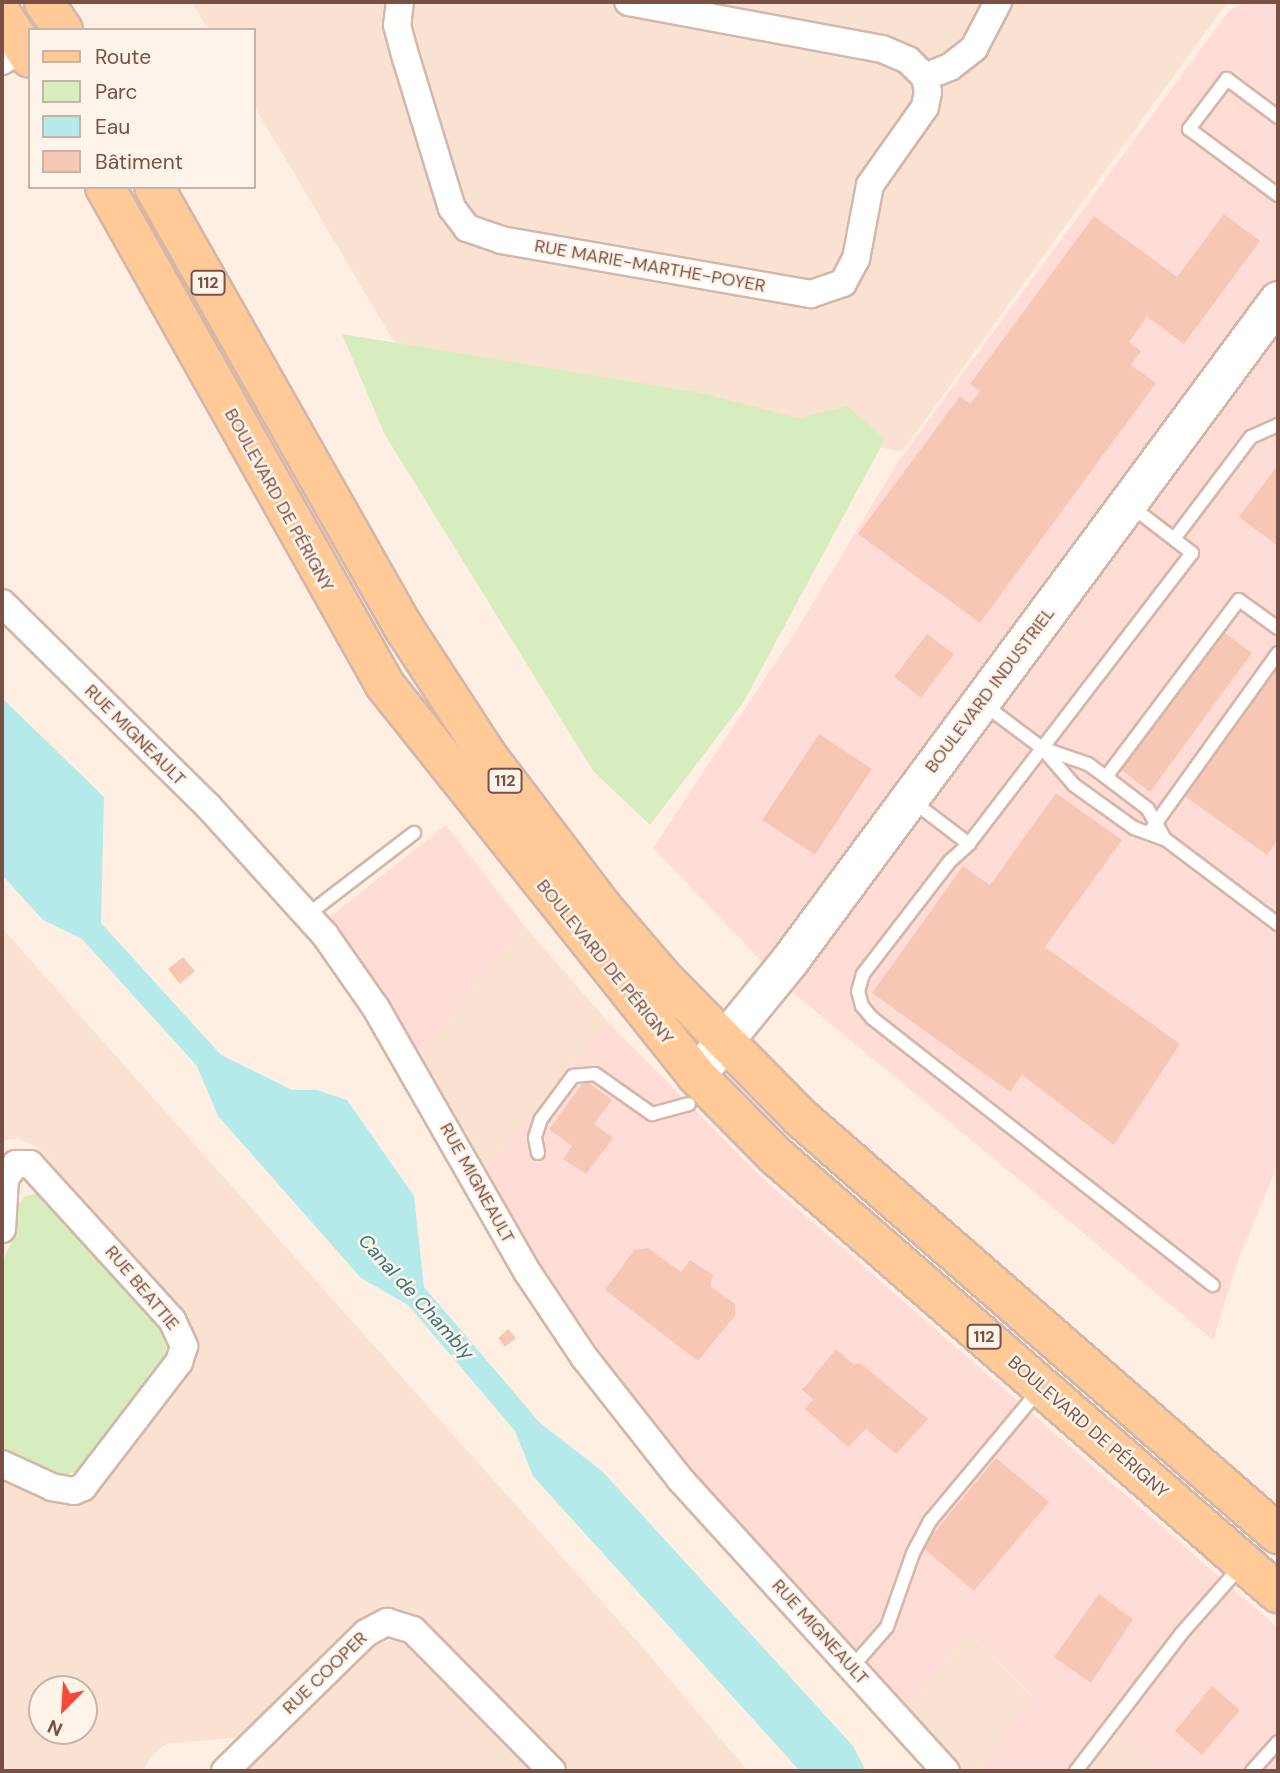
<!DOCTYPE html>
<html>
<head>
<meta charset="utf-8">
<style>
  body { margin:0 }
  #map { position:relative; width:1280px; height:1773px; overflow:hidden; background:#ffefe2; font-family:"DM Sans",sans-serif }
  div>[style] { position:absolute }
  .residential>* { inset:0; background:#f9e2d2 }
  .commercial>* { inset:0; background:#ffdcd5 }
  .green>* { inset:0; background:#d8edbf }
  .water>* { inset:0; background:#b4eaea }
  .building>* { inset:0; background:#f7c7b6 }
  .roads { filter:drop-shadow(2px 0 #d3b7a9) drop-shadow(-2px 0 #d3b7a9) drop-shadow(0 2px #d3b7a9) drop-shadow(0 -2px #d3b7a9) }
  .lane>* { height:12px; margin:-6px; padding:0 6px; transform-origin:6px; border-radius:6px; background:#fff }
  .street>* { height:26px; margin:-13px; padding:0 13px; transform-origin:13px; border-radius:13px; background:#fff }
  .secondary>* { height:37px; margin:-18.5px; padding:0 18.5px; transform-origin:18.5px; border-radius:18.5px; background:#fff }
  .primary>* { height:38px; margin:-19px; padding:0 19px; transform-origin:19px; border-radius:19px; background:#ffca98 }
  span { translate:-50% -50%; white-space:nowrap; text-align:center; line-height:1.15; -webkit-text-stroke:5px #fff4ea; paint-order:stroke }
  .shield-label span { padding:2px 5px; background:#fff4ea; border:2px solid; border-radius:5px; -webkit-text-stroke-width:0 }
  .shield-label { font-size:16px; color:#795045; font-weight:700 }
  .street-label { font-size:18px; color:#795045 }
  .water-label { font-size:19px; color:#357679; font-style:italic }
  .frame { position:absolute; inset:0; border:4px solid #795045; pointer-events:none }
  .legend { position:absolute; left:28px; top:28px; width:228px; height:161px; box-sizing:border-box; background:#fff4ea; border:2px solid #c9b2a8; margin:0; padding:9px 12px; list-style:none; font-size:21px; color:#795045 }
  .legend li { display:flex; align-items:center; gap:14px; height:35px }
  .legend b { width:35px; border:2px solid #c9b2a8 }
  .north { position:absolute; left:28px; top:1675px; width:70px; height:70px; box-sizing:border-box; background:#fff4ea; border:2px solid #c9b2a8; border-radius:50%; rotate:204deg; font-size:19px; font-weight:700; line-height:28px; text-align:center; color:#795045 }
  .north::after { content:''; display:block; margin:auto; width:24px; height:32px; background:#f54a3a; clip-path:polygon(50% 0,100% 100%,50% 72%,0 100%) }
</style>
</head>
<body>
<div id="map">
  <div class="residential">
    <i style="clip-path:polygon(192px 2px,1232px 2px,1223px 8px,902px 452px,394px 342px,254px 106px,254px 30px,209px 30px)"></i>
    <i style="clip-path:polygon(523px 924px,609px 1023px,487px 1169px,420px 1053px)"></i>
    <i style="clip-path:polygon(evenodd,2px 928px,644px 1649px,748px 1771px,569px 1771px,421px 1620px,390px 1611px,358px 1621px,256px 1723px,236px 1738px,166px 1744px,153px 1754px,143px 1771px,2px 1771px,2px 1479px,62px 1503px,94px 1494px,190px 1370px,196px 1347px,187px 1316px,37px 1147px,18px 1138px,2px 1141px,2px 928px,42px 1689px,84px 1689px,84px 1731px,42px 1731px,42px 1689px)"></i>
    <i style="clip-path:polygon(967px 1630px,1032px 1697px,980px 1771px,961px 1771px,905px 1710px)"></i>
    <i style="clip-path:polygon(393px 1639px,413px 1648px,535px 1771px,245px 1771px,373px 1647px)"></i>
    <i style="clip-path:polygon(1117px 1733px,1160px 1771px,1088px 1771px)"></i>
  </div>
  <div class="commercial">
    <i style="clip-path:polygon(1243px 2px,1278px 2px,1278px 1165px,1238px 1260px,1213px 1340px,785px 986px,653px 848px,793px 636px,898px 462px,1228px 12px)"></i>
    <i style="clip-path:polygon(446px 825px,523px 924px,420px 1053px,327px 919px)"></i>
    <i style="clip-path:polygon(609px 1023px,760px 1176px,1278px 1628px,1278px 1771px,1160px 1771px,1117px 1733px,1088px 1771px,980px 1771px,1032px 1696px,967px 1630px,905px 1710px,679px 1462px,564px 1313px,487px 1169px)"></i>
  </div>
  <div class="green">
    <i style="clip-path:polygon(342px 334px,702px 393px,798px 418px,847px 406px,885px 439px,743px 703px,650px 825px,593px 771px,385px 435px)"></i>
    <i style="clip-path:polygon(36px 1193px,168px 1338px,164px 1359px,91px 1457px,76px 1472px,64px 1475px,2px 1449px,2px 1263px,12px 1240px,18px 1205px,24px 1197px)"></i>
  </div>
  <div class="water">
    <i style="clip-path:polygon(2px 698px,104px 797px,101px 923px,221px 1055px,292px 1090px,317px 1090px,347px 1100px,414px 1196px,424px 1287px,540px 1423px,602px 1471px,853px 1746px,866px 1771px,800px 1771px,533px 1476px,515px 1431px,408px 1305px,361px 1278px,218px 1116px,197px 1066px,82px 939px,43px 920px,2px 875px)"></i>
  </div>
  <div class="building">
    <i style="clip-path:polygon(1224px 214px,1260px 241px,1184px 344px,1147px 317px,1129px 342px,1141px 351px,1131px 365px,1156px 383px,980px 623px,858px 534px,960px 396px,970px 404px,980px 391px,970px 384px,1094px 216px,1177px 277px)"></i>
    <i style="clip-path:polygon(1278px 465px,1278px 546px,1239px 517px)"></i>
    <i style="clip-path:polygon(1222px 631px,1252px 653px,1150px 792px,1120px 769px)"></i>
    <i style="clip-path:polygon(927px 634px,954px 654px,921px 698px,894px 677px)"></i>
    <i style="clip-path:polygon(1278px 664px,1278px 839px,1267px 855px,1183px 795px)"></i>
    <i style="clip-path:polygon(819px 734px,872px 769px,815px 855px,762px 820px)"></i>
    <i style="clip-path:polygon(1056px 793px,1122px 840px,1045px 947px,1180px 1044px,1114px 1145px,1022px 1075px,1010px 1092px,872px 993px,963px 866px,990px 885px)"></i>
    <i style="clip-path:polygon(183px 957px,195px 971px,180px 984px,168px 969px)"></i>
    <i style="clip-path:polygon(585px 1080px,612px 1100px,594px 1124px,613px 1138px,586px 1174px,563px 1159px,572px 1146px,549px 1129px)"></i>
    <i style="clip-path:polygon(648px 1248px,681px 1272px,690px 1260px,713px 1275px,710px 1286px,735px 1304px,735px 1316px,698px 1361px,605px 1290px,634px 1250px)"></i>
    <i style="clip-path:polygon(508px 1329px,516px 1338px,505px 1347px,498px 1338px)"></i>
    <i style="clip-path:polygon(836px 1349px,854px 1365px,860px 1363px,928px 1419px,896px 1454px,866px 1429px,848px 1447px,805px 1409px,813px 1399px,802px 1390px)"></i>
    <i style="clip-path:polygon(996px 1458px,1049px 1502px,974px 1591px,922px 1547px)"></i>
    <i style="clip-path:polygon(1099px 1594px,1133px 1619px,1091px 1683px,1054px 1657px)"></i>
    <i style="clip-path:polygon(1212px 1686px,1240px 1710px,1202px 1755px,1175px 1731px)"></i>
  </div>
  <div class="roads">
    <div class="lane">
      <i style="left:1278px;top:117px;width:64px;rotate:-143.3deg"></i>
      <i style="left:1227px;top:79px;width:63px;rotate:127.2deg"></i>
      <i style="left:1189px;top:129px;width:111px;rotate:36.6deg"></i>
      <i style="left:1131px;top:506px;width:77px;rotate:37.6deg"></i>
      <i style="left:1192px;top:553px;width:367px;rotate:127.5deg"></i>
      <i style="left:969px;top:844px;width:25px;rotate:138deg"></i>
      <i style="left:950px;top:861px;width:143px;rotate:127.6deg"></i>
      <i style="left:863px;top:974px;width:18px;rotate:106deg"></i>
      <i style="left:858px;top:991px;width:16px;rotate:75deg"></i>
      <i style="left:862px;top:1006px;width:16px;rotate:50deg"></i>
      <i style="left:872px;top:1018px;width:433px;rotate:38.1deg"></i>
      <i style="left:1174px;top:539px;width:128px;rotate:-53deg"></i>
      <i style="left:1251px;top:437px;width:30px;rotate:-24deg"></i>
      <i style="left:982px;top:703px;width:75px;rotate:36.9deg"></i>
      <i style="left:1042px;top:748px;width:49px;rotate:49.1deg"></i>
      <i style="left:1074px;top:785px;width:74px;rotate:35.6deg"></i>
      <i style="left:1134px;top:828px;width:33px;rotate:20deg"></i>
      <i style="left:1165px;top:839px;width:34px;rotate:-120deg"></i>
      <i style="left:1148px;top:809px;width:53px;rotate:-142.7deg"></i>
      <i style="left:1106px;top:777px;width:22px;rotate:-144deg"></i>
      <i style="left:1088px;top:764px;width:49px;rotate:-160.8deg"></i>
      <i style="left:1106px;top:777px;width:221px;rotate:-53.1deg"></i>
      <i style="left:1239px;top:600px;width:48px;rotate:35.7deg"></i>
      <i style="left:911px;top:800px;width:73px;rotate:37.2deg"></i>
      <i style="left:1153px;top:827px;width:214px;rotate:-54.3deg"></i>
      <i style="left:1165px;top:839px;width:141px;rotate:37deg"></i>
      <i style="left:307px;top:915px;width:135px;rotate:-37.5deg"></i>
      <i style="left:538px;top:1153px;width:16px;rotate:-101deg"></i>
      <i style="left:535px;top:1137px;width:19px;rotate:-72deg"></i>
      <i style="left:541px;top:1119px;width:54px;rotate:-53.3deg"></i>
      <i style="left:573px;top:1076px;width:22px;rotate:-5deg"></i>
      <i style="left:595px;top:1074px;width:70px;rotate:35.1deg"></i>
      <i style="left:652px;top:1114px;width:38px;rotate:-15deg"></i>
      <i style="left:852px;top:1667px;width:53px;rotate:-48.8deg"></i>
      <i style="left:887px;top:1627px;width:78px;rotate:-70.6deg"></i>
      <i style="left:913px;top:1553px;width:36px;rotate:-62deg"></i>
      <i style="left:930px;top:1521px;width:170px;rotate:-50.2deg"></i>
      <i style="left:1076px;top:1771px;width:173px;rotate:-52.5deg"></i>
      <i style="left:1181px;top:1634px;width:91px;rotate:-48.6deg"></i>
      <i style="left:1252px;top:1771px;width:39px;rotate:-48deg"></i>
    </div>
    <div class="street">
      <i style="left:400px;top:2px;width:23px;rotate:97deg"></i>
      <i style="left:397px;top:25px;width:34px;rotate:75deg"></i>
      <i style="left:406px;top:58px;width:157px;rotate:73deg"></i>
      <i style="left:452px;top:208px;width:25px;rotate:53deg"></i>
      <i style="left:467px;top:228px;width:36px;rotate:19deg"></i>
      <i style="left:501px;top:240px;width:315px;rotate:9.9deg"></i>
      <i style="left:811px;top:294px;width:34px;rotate:-19deg"></i>
      <i style="left:843px;top:283px;width:27px;rotate:-62deg"></i>
      <i style="left:856px;top:259px;width:75px;rotate:-79.3deg"></i>
      <i style="left:870px;top:185px;width:95px;rotate:-54.8deg"></i>
      <i style="left:925px;top:107px;width:15px;rotate:-79deg"></i>
      <i style="left:928px;top:92px;width:15px;rotate:-101deg"></i>
      <i style="left:925px;top:77px;width:24px;rotate:-135deg"></i>
      <i style="left:908px;top:60px;width:28px;rotate:-157deg"></i>
      <i style="left:882px;top:49px;width:258px;rotate:-169.5deg"></i>
      <i style="left:2px;top:61px;width:33px;rotate:-31deg"></i>
      <i style="left:925px;top:77px;width:27px;rotate:-22deg"></i>
      <i style="left:950px;top:67px;width:31px;rotate:-38deg"></i>
      <i style="left:974px;top:48px;width:52px;rotate:-62.4deg"></i>
      <i style="left:2px;top:603px;width:289px;rotate:44.6deg"></i>
      <i style="left:208px;top:806px;width:174px;rotate:47.8deg"></i>
      <i style="left:325px;top:935px;width:89px;rotate:55.1deg"></i>
      <i style="left:376px;top:1008px;width:305px;rotate:60.2deg"></i>
      <i style="left:528px;top:1273px;width:101px;rotate:56.3deg"></i>
      <i style="left:584px;top:1357px;width:155px;rotate:51.8deg"></i>
      <i style="left:680px;top:1479px;width:395px;rotate:47.7deg"></i>
      <i style="left:2px;top:1229px;width:51px;rotate:-86.6deg"></i>
      <i style="left:5px;top:1178px;width:18px;rotate:-52deg"></i>
      <i style="left:16px;top:1164px;width:14px"></i>
      <i style="left:30px;top:1164px;width:211px;rotate:47.7deg"></i>
      <i style="left:172px;top:1320px;width:29px;rotate:65deg"></i>
      <i style="left:184px;top:1346px;width:17px;rotate:107deg"></i>
      <i style="left:179px;top:1362px;width:158px;rotate:127.5deg"></i>
      <i style="left:83px;top:1487px;width:10px;rotate:156deg"></i>
      <i style="left:74px;top:1491px;width:22px;rotate:-170deg"></i>
      <i style="left:52px;top:1487px;width:55px;rotate:-155.3deg"></i>
      <i style="left:225px;top:1771px;width:197px;rotate:-44.4deg"></i>
      <i style="left:366px;top:1633px;width:24px;rotate:-28deg"></i>
      <i style="left:387px;top:1622px;width:27px;rotate:17deg"></i>
      <i style="left:413px;top:1630px;width:198px;rotate:45.4deg"></i>
    </div>
    <div class="secondary">
      <i style="left:696px;top:1075px;width:147px;rotate:-50.8deg"></i>
      <i style="left:789px;top:961px;width:822px;rotate:-53.51deg"></i>
    </div>
    <div class="primary">
      <i style="left:44px;top:2px;width:34px;rotate:56deg"></i>
      <i style="left:2px;top:15px;width:51px;rotate:56.9deg"></i>
      <i style="left:105px;top:187px;width:571px;rotate:60.65deg"></i>
      <i style="left:385px;top:685px;width:499px;rotate:51.4deg"></i>
      <i style="left:696px;top:1075px;width:114px;rotate:45.4deg"></i>
      <i style="left:776px;top:1156px;width:666px;rotate:41.04deg"></i>
      <i style="left:154px;top:187px;width:503px;rotate:60.48deg"></i>
      <i style="left:402px;top:625px;width:158px;rotate:56.9deg"></i>
      <i style="left:488px;top:757px;width:190px;rotate:52.7deg"></i>
      <i style="left:603px;top:908px;width:89px;rotate:49.5deg"></i>
      <i style="left:661px;top:976px;width:199px;rotate:45.4deg"></i>
      <i style="left:801px;top:1118px;width:633px;rotate:41.09deg"></i>
    </div>
  </div>
  <div class="shield-label">
    <span style="left:208px;top:283px">112</span>
    <span style="left:505px;top:781px">112</span>
    <span style="left:984px;top:1337px">112</span>
  </div>
  <div class="street-label">
    <span style="left:650px;top:266px;rotate:10deg">RUE MARIE-MARTHE-POYER</span>
    <span style="left:279px;top:500px;rotate:61deg">BOULEVARD DE PÉRIGNY</span>
    <span style="left:990px;top:690px;rotate:-53deg">BOULEVARD INDUSTRIEL</span>
    <span style="left:135px;top:735px;rotate:45deg">RUE MIGNEAULT</span>
    <span style="left:605px;top:962px;rotate:51deg">BOULEVARD DE PÉRIGNY</span>
    <span style="left:477px;top:1183px;rotate:61deg">RUE MIGNEAULT</span>
    <span style="left:142px;top:1288px;rotate:50deg">RUE BEATTIE</span>
    <span style="left:1088px;top:1427px;rotate:41deg">BOULEVARD DE PÉRIGNY</span>
    <span style="left:820px;top:1632px;rotate:48deg">RUE MIGNEAULT</span>
    <span style="left:325px;top:1673px;rotate:-44deg">RUE COOPER</span>
  </div>
  <div class="water-label">
    <span style="left:416px;top:1297px;rotate:48deg">Canal de Chambly</span>
  </div>
  <div class="frame"></div>
  <ul class="legend">
  <li><b style="height:9px;background:#ffca98"></b>Route</li>
  <li><b style="height:19px;background:#d8edbf"></b>Parc</li>
  <li><b style="height:19px;background:#b4eaea"></b>Eau</li>
  <li><b style="height:19px;background:#f7c7b6"></b>Bâtiment</li>
  </ul>
  <div class="north">N</div>
</div>
</body>
</html>
